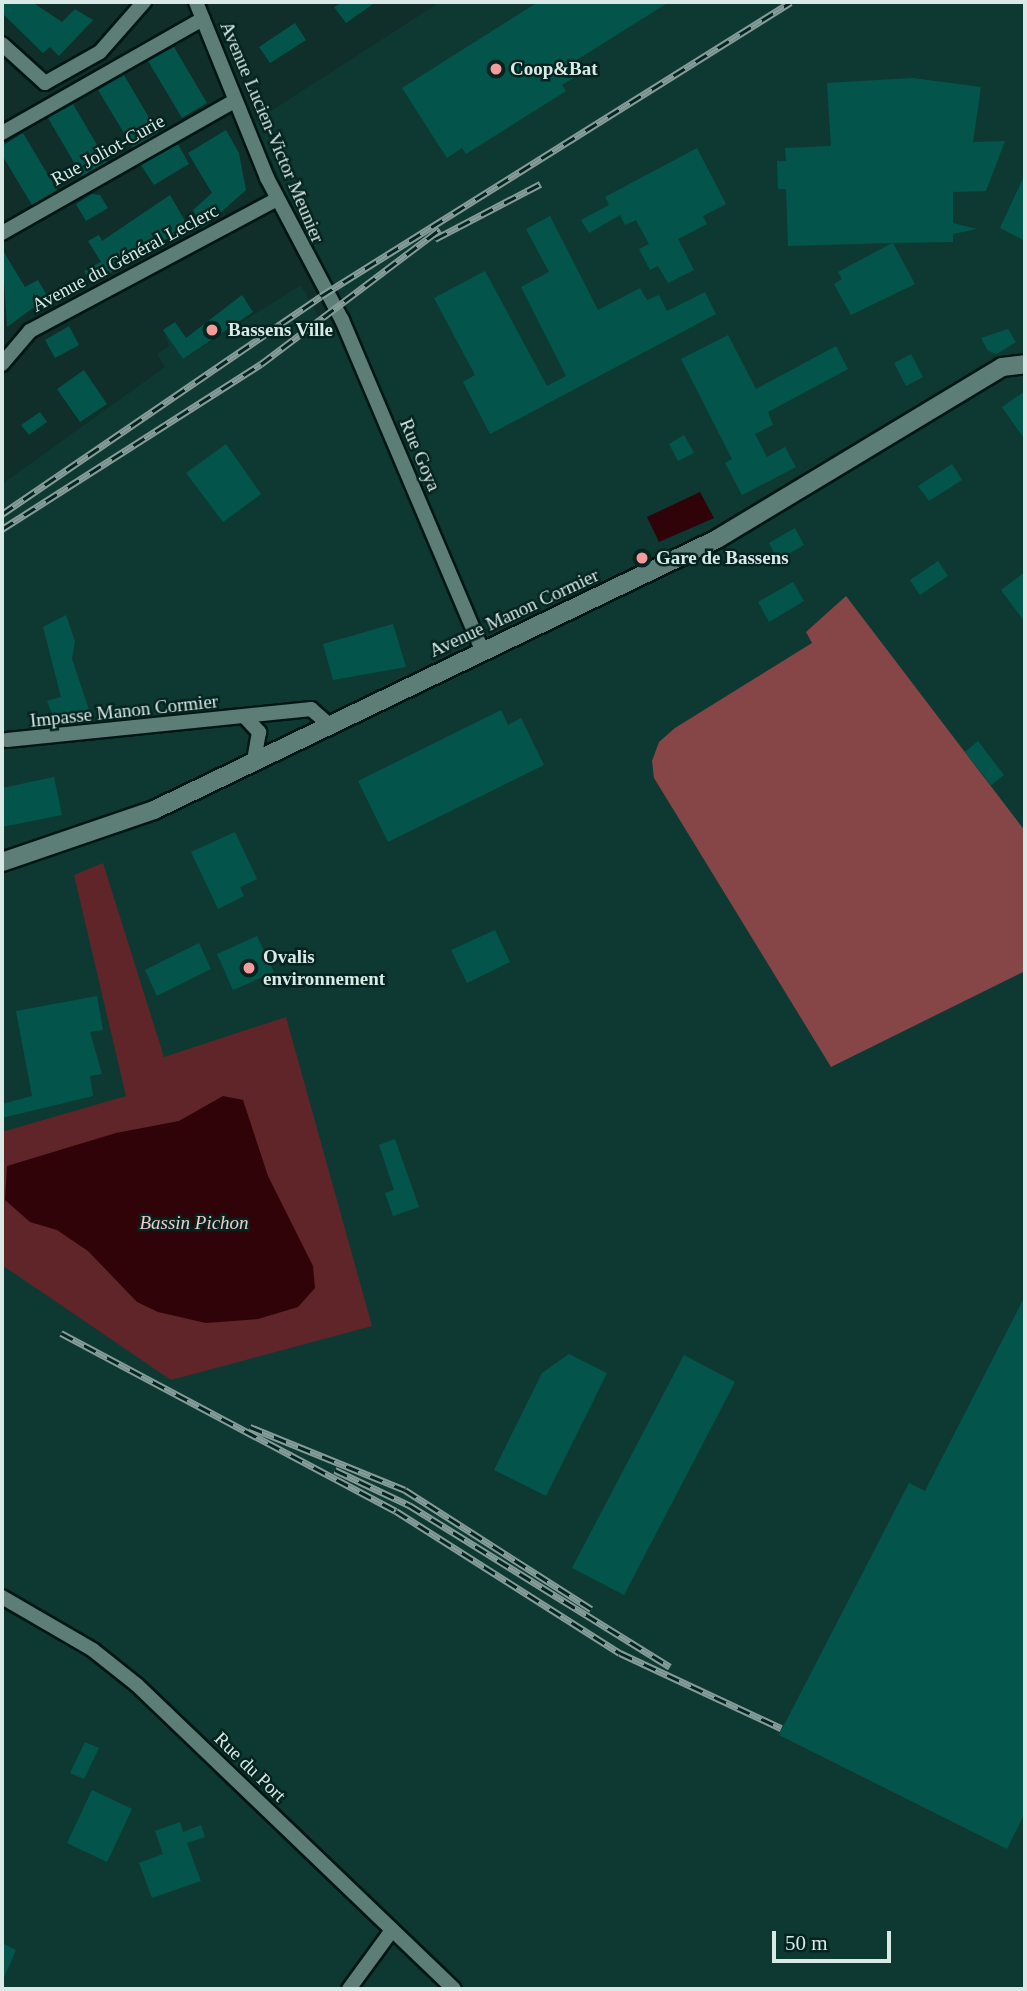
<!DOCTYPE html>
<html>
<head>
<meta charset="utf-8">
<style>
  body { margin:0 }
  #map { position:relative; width:1027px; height:1991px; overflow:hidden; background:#102e2a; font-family:Georgia,serif }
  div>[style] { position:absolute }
  .built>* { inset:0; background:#0e3932 }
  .green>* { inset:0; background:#5f2529 }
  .forest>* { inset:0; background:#864547 }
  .water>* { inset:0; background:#2f0308 }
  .building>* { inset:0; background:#03554b }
  .roads { filter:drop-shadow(2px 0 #001612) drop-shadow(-2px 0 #001612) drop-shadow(0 2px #001612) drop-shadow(0 -2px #001612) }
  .minor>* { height:14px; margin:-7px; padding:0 7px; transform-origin:7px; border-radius:7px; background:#5d7d77 }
  .tertiary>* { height:18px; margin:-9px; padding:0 9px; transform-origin:9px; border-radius:9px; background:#5d7d77 }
  .rail>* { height:7px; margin-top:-3.5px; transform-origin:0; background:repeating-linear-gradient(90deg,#052420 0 13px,#859c98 0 26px); box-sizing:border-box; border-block:2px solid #859c98 }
  .dots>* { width:19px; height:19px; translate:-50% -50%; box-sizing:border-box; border:4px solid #052420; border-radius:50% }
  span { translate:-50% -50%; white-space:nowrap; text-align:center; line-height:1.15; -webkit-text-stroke:5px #052420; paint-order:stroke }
  .poi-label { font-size:19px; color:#d8e9e6; font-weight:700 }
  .left { translate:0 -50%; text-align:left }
  .street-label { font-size:19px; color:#d8e9e6 }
  .park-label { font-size:19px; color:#f3c9c9; font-style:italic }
  .frame { position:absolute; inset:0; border:4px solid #d8e9e6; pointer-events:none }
  .scale { position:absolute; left:772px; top:1931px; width:119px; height:32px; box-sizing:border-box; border:4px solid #d8e9e6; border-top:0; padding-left:9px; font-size:21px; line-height:24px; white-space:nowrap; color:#d8e9e6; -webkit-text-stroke:5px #052420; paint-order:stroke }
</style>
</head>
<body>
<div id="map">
  <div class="built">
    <i style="clip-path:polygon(440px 2px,1025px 2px,1025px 1989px,2px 1989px,2px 484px,165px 367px,157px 354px,169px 346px,164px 332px,183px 359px,301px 285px,327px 332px,349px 316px,314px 257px,254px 122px)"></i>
  </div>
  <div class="green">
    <i style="clip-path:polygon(103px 863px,164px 1057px,286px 1017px,372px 1326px,171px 1380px,2px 1265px,2px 1132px,126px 1096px,74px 875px)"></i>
  </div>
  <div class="forest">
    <i style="clip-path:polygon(846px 596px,1025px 831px,1025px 971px,831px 1067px,654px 778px,652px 761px,659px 742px,675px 728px,812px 643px,806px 632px)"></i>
  </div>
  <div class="water">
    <i style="clip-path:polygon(700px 492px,714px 518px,659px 542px,647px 517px)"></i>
    <i style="clip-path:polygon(223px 1096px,243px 1100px,268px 1176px,313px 1266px,315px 1288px,298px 1307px,258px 1319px,206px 1323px,158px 1312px,137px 1302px,88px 1251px,57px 1230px,30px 1222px,5px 1200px,7px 1166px,116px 1133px,179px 1121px)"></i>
  </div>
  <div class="building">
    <i style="clip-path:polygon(2px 2px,32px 2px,62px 22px,75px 9px,93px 20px,59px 56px,50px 47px,43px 53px,2px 13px)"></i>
    <i style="clip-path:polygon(343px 2px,376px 2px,346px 23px,334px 7px)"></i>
    <i style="clip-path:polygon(538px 2px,669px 2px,575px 61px,582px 73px,562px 85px,566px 91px,466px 154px,462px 148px,447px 158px,402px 88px)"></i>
    <i style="clip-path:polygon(295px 23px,306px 40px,270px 63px,259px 47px)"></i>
    <i style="clip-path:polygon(174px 47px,207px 103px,182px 118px,148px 61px)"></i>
    <i style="clip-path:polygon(124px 75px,158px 133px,133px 148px,98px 90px)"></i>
    <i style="clip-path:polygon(912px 78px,981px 87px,973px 142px,1005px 141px,986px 191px,953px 192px,953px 223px,977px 229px,953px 234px,953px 242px,893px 243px,915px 284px,851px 315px,834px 284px,842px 279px,838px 272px,892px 243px,788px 246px,786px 189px,778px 189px,777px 161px,786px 161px,785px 148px,831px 146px,827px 83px)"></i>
    <i style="clip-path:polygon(73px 104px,107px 162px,82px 176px,48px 118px)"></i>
    <i style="clip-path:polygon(226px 130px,239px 153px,246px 190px,203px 228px,193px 210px,212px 193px,188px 153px)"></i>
    <i style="clip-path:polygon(23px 133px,57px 190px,32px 205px,2px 155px,2px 146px)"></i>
    <i style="clip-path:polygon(178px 144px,189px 164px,154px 185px,141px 165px)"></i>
    <i style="clip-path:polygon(697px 148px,726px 204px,703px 216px,707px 224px,678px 239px,694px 270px,668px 283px,658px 266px,650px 270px,639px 249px,649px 244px,636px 220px,625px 225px,620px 215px,589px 233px,581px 220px,609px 205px,605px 197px)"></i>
    <i style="clip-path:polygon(1025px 174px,1025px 241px,1000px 228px)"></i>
    <i style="clip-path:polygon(92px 194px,100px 195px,108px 208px,86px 221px,76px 204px)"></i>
    <i style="clip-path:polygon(170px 195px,188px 226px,92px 284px,84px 271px,101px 262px,88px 241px,99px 235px,102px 241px)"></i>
    <i style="clip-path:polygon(550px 216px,598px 310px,640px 288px,647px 300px,659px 295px,667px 311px,705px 292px,716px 314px,490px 434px,463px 382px,475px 375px,434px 298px,485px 271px,547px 386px,566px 376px,521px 287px,549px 272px,526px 229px)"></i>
    <i style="clip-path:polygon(2px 249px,25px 287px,38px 280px,48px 297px,7px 327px)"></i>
    <i style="clip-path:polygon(242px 295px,253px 312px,183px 359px,163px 330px,175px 322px,186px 338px)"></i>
    <i style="clip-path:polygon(69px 326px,79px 345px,55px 358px,45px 340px)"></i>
    <i style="clip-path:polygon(1008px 329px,1016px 342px,997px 354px,988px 351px,981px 338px)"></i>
    <i style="clip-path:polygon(728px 335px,756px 389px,836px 346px,848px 369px,768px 412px,773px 425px,755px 434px,767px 457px,785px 447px,796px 467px,742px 495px,725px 463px,732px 459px,681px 359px)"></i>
    <i style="clip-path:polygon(911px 354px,923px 377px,906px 386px,894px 363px)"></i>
    <i style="clip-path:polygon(84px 370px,107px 404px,80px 422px,57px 389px)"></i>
    <i style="clip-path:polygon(1025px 391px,1025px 440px,1002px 407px)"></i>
    <i style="clip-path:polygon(40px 412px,47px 422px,29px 435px,21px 425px)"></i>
    <i style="clip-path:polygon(684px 435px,694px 453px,678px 461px,669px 444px)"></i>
    <i style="clip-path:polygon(226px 444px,261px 494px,223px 522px,186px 473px)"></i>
    <i style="clip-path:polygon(952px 464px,962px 480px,929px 501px,918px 486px)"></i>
    <i style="clip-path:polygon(795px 528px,804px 545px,778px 560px,769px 543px)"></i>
    <i style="clip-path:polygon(938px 561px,948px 576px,920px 595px,910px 580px)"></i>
    <i style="clip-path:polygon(1025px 572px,1025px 622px,1001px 590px)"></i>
    <i style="clip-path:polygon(793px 582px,804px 601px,769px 622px,758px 602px)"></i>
    <i style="clip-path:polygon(66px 615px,75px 641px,72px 659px,93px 722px,55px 721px,47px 701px,61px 697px,43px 627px)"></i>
    <i style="clip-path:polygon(393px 624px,406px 667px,333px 680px,323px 644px)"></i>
    <i style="clip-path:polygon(501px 710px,508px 725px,521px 718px,544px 765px,388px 842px,358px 781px)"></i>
    <i style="clip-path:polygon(978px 741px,1004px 775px,991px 785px,965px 752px)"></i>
    <i style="clip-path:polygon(54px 777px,62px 815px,2px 827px,2px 788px)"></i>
    <i style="clip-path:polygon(235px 832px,257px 879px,240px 887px,244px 896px,218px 909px,191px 852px)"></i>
    <i style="clip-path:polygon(495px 930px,510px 962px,467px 983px,451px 950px)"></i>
    <i style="clip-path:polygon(257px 936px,274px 972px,233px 990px,217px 954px)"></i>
    <i style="clip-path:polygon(199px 943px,211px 969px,157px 996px,145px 970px)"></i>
    <i style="clip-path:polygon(97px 996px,103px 1030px,90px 1032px,102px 1074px,90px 1076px,93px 1096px,2px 1118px,2px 1104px,32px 1096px,16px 1011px)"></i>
    <i style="clip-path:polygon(395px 1139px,419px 1207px,393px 1216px,385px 1193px,394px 1190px,379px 1145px)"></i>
    <i style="clip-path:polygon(1025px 1296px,1025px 1813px,1007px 1849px,779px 1735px,909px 1483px,925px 1491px)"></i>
    <i style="clip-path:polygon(569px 1354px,607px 1373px,546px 1496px,494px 1470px,542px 1373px)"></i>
    <i style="clip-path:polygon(684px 1355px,735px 1382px,624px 1595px,572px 1568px)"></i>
    <i style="clip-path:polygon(85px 1742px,99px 1748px,84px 1779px,70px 1773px)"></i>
    <i style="clip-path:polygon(92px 1790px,132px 1809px,107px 1862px,67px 1843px)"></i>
    <i style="clip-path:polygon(180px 1822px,183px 1832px,201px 1825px,205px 1837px,187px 1843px,201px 1881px,152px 1898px,139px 1863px,163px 1854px,155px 1831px)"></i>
    <i style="clip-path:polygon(2px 1943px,16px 1950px,2px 1982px)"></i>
  </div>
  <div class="roads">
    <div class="minor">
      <i style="left:196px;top:2px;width:190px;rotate:68deg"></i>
      <i style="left:267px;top:178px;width:161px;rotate:62.2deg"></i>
      <i style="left:342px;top:320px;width:361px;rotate:67deg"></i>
      <i style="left:2px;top:44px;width:58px;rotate:42.2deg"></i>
      <i style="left:45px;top:83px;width:63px;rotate:-29.4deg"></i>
      <i style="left:100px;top:52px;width:67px;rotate:-48.7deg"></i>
      <i style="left:2px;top:133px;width:231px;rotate:-29.6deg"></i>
      <i style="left:2px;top:233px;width:267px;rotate:-29.6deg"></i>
      <i style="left:2px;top:364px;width:43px;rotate:-49.7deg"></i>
      <i style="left:30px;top:331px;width:280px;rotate:-28.1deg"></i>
      <i style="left:245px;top:717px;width:21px;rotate:47deg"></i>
      <i style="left:259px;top:732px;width:28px;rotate:100deg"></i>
      <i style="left:7px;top:740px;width:306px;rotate:-5.8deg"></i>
      <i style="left:311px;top:709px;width:21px;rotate:41deg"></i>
      <i style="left:2px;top:1597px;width:105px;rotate:30.2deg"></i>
      <i style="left:93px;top:1650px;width:56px;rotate:38.5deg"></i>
      <i style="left:137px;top:1685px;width:439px;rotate:43.8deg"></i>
      <i style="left:349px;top:1989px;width:73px;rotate:-53.9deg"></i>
    </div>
    <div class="tertiary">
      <i style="left:2px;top:862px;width:161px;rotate:-18.9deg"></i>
      <i style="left:154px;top:810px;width:625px;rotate:-25.7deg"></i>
      <i style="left:717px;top:539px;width:333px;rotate:-31.1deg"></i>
      <i style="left:1002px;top:367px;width:23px;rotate:-7deg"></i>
    </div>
  </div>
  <div class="rail">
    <i style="left:435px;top:239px;width:119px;rotate:-27.6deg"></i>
    <i style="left:2px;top:514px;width:386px;rotate:-34.3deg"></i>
    <i style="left:321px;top:296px;width:554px;rotate:-32.03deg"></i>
    <i style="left:2px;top:529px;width:307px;rotate:-32.5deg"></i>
    <i style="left:261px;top:364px;width:224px;rotate:-37deg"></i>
    <i style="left:61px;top:1333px;width:379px;rotate:28deg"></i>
    <i style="left:396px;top:1511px;width:265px;rotate:32.4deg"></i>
    <i style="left:620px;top:1653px;width:178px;rotate:25deg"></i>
    <i style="left:250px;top:1427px;width:167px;rotate:22.1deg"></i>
    <i style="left:405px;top:1490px;width:221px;rotate:32.6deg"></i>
    <i style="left:335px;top:1470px;width:82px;rotate:25.3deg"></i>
    <i style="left:409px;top:1505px;width:307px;rotate:31.8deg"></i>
  </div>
  <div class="dots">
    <i style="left:496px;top:69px;background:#f59b9c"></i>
    <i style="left:212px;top:330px;background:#f59b9c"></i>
    <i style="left:642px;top:558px;background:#f59b9c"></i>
    <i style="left:249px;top:968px;background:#f59b9c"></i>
  </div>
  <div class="poi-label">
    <span class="left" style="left:510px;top:69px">Coop&amp;Bat</span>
    <span class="left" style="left:228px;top:330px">Bassens Ville</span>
    <span class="left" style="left:656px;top:558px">Gare de Bassens</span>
    <span class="left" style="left:263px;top:968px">Ovalis<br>environnement</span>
  </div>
  <div class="street-label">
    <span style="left:272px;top:132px;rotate:67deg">Avenue Lucien-Victor Meunier</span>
    <span style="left:108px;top:150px;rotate:-29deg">Rue Joliot-Curie</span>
    <span style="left:125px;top:258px;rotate:-28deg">Avenue du Général Leclerc</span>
    <span style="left:420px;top:455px;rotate:67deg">Rue Goya</span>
    <span style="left:514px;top:613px;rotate:-25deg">Avenue Manon Cormier</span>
    <span style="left:124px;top:711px;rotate:-6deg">Impasse Manon Cormier</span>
    <span style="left:250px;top:1767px;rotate:44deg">Rue du Port</span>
  </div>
  <div class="park-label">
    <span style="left:194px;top:1223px">Bassin Pichon</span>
  </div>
  <div class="frame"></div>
  <div class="scale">50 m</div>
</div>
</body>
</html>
